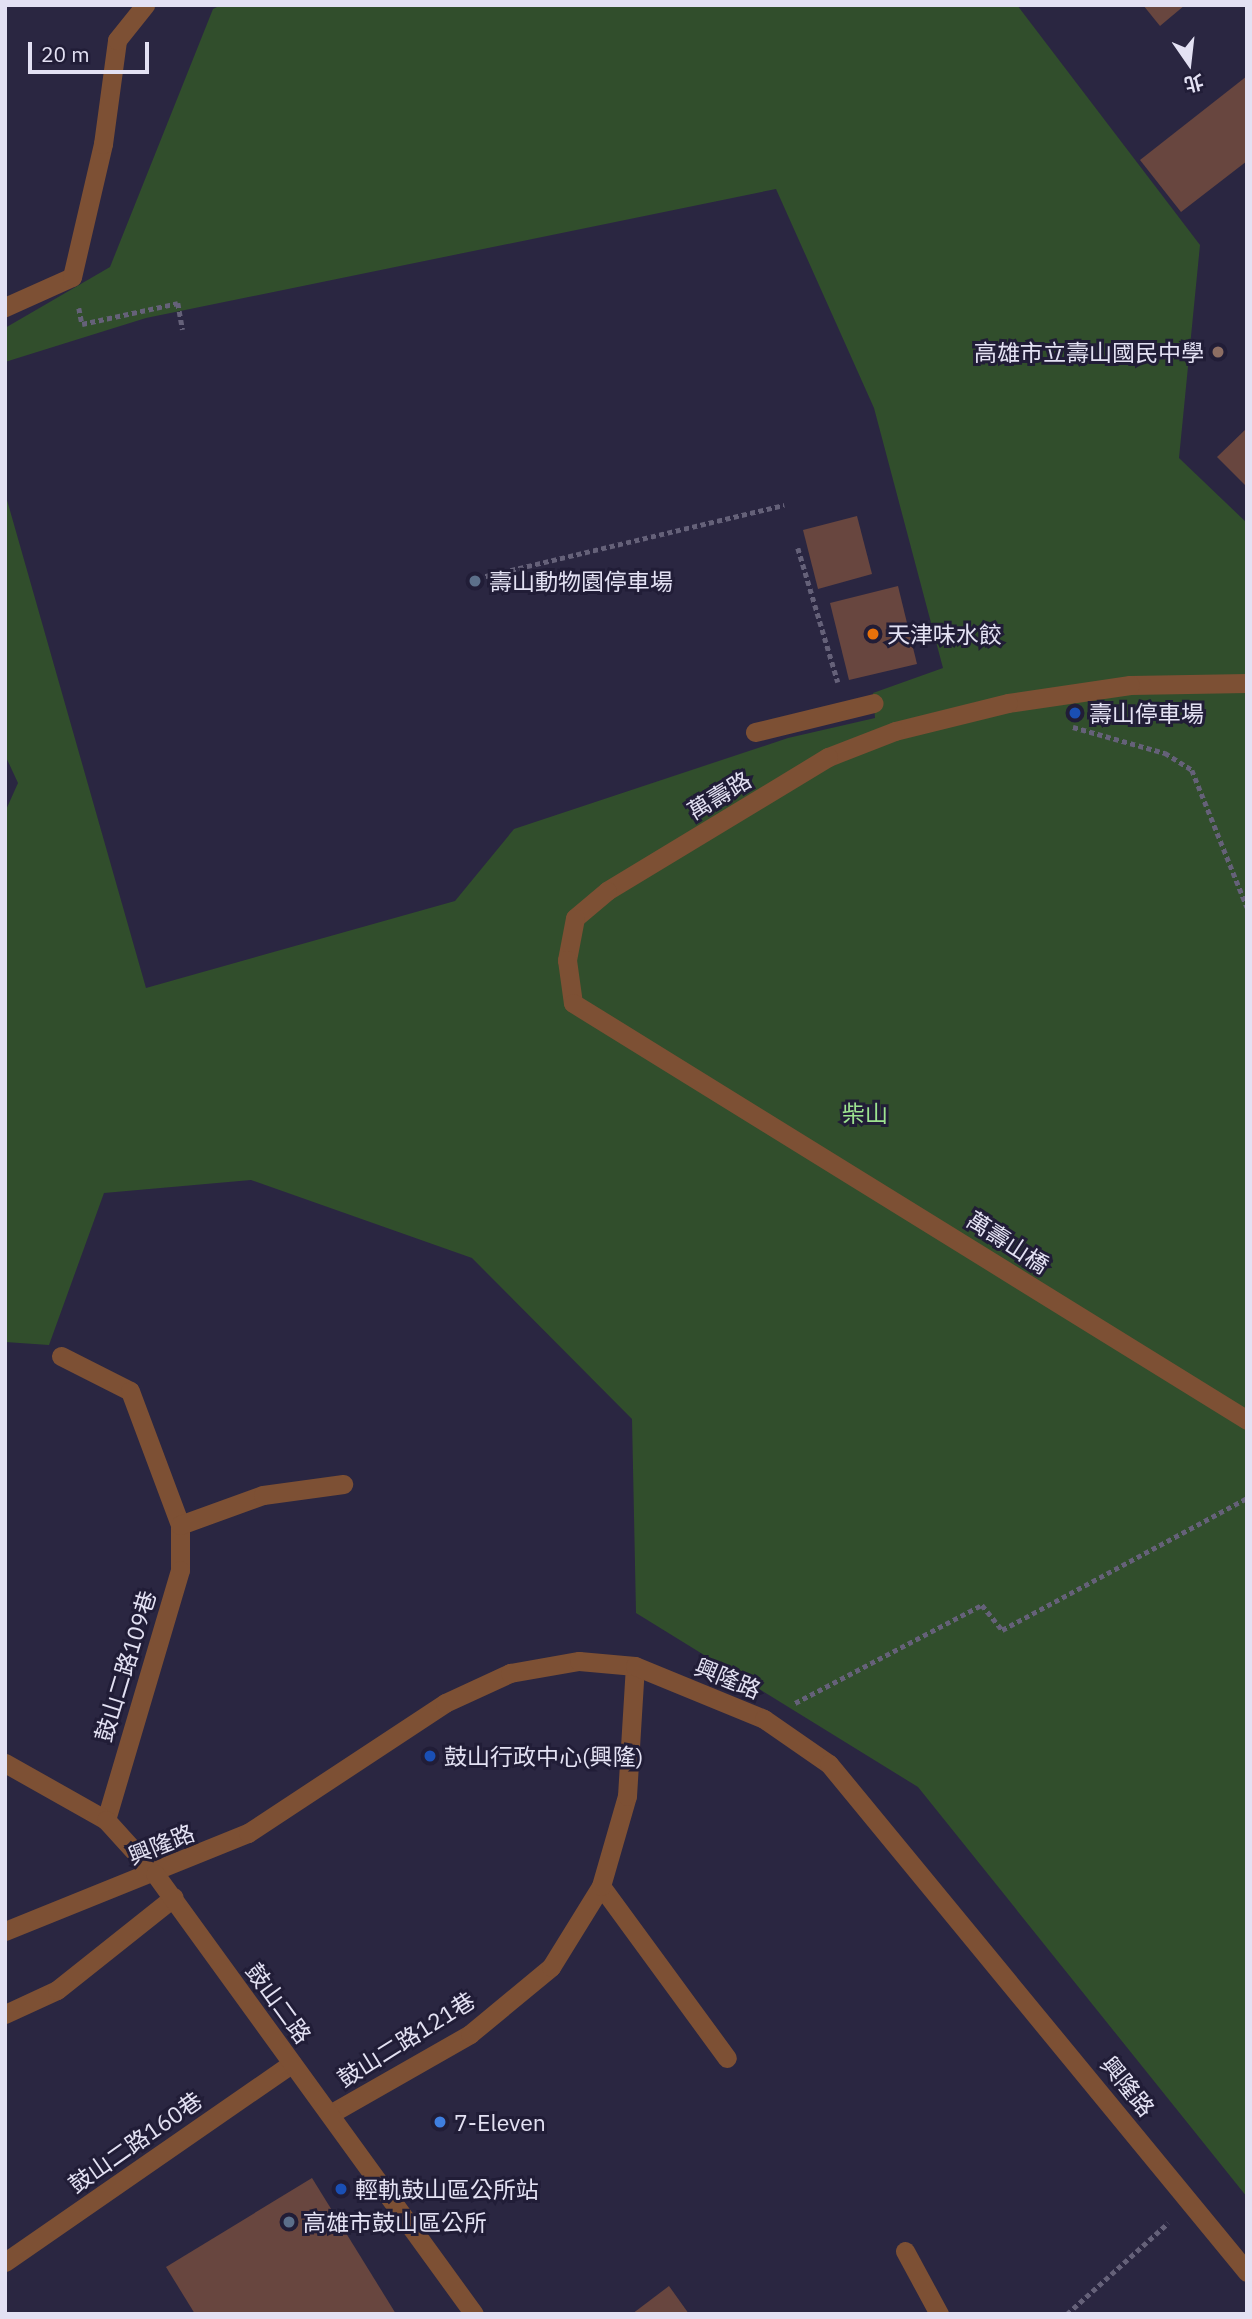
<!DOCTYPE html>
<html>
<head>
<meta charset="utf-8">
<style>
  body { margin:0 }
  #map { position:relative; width:1252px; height:2319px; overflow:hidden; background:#2a2641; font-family:"IBM Plex Sans","Noto Sans TC",sans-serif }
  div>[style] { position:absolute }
  .green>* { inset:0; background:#314e2c }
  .building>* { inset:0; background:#68463f }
  .path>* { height:4.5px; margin-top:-2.25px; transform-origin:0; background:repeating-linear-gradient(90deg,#656179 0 5px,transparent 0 8.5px) }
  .service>* { height:19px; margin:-9.5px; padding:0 9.5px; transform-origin:9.5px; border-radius:9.5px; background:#7d5034 }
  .pedestrian>* { height:19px; margin:-9.5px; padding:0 9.5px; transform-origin:9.5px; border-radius:9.5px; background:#7d5034 }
  .minor>* { height:19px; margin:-9.5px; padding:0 9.5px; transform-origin:9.5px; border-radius:9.5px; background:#7d5034 }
  .tertiary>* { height:19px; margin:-9.5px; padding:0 9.5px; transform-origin:9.5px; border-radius:9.5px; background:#7d5034 }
  .dots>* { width:19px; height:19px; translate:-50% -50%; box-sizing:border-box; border:4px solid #211d37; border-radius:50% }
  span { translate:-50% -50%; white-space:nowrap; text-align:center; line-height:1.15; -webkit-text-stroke:6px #211d37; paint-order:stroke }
  .poi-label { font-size:23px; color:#e3e1f3 }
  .right { translate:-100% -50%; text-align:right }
  .left { translate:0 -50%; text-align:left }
  .street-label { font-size:23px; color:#e3e1f3 }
  .park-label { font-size:23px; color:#9de390 }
  .frame { position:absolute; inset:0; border:7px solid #e3e1f3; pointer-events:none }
  .north { position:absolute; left:1154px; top:28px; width:70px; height:70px; -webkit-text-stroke:5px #211d37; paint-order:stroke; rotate:166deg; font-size:19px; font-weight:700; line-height:28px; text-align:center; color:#e3e1f3 }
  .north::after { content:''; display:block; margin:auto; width:24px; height:32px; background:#e3e1f3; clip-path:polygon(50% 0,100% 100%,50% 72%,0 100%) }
  .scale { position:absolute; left:28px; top:42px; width:121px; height:32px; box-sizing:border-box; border:4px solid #e3e1f3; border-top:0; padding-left:9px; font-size:21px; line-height:24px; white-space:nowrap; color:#e3e1f3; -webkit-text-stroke:5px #211d37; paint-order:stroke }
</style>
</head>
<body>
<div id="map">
  <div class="green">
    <i style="clip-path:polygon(221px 5px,1017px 5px,1200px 245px,1179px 458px,1247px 523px,1247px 2197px,918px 1787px,636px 1613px,632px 1419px,472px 1258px,251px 1180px,104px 1193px,49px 1345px,5px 1342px,5px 812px,18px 783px,5px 755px,5px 493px,146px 988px,455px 901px,514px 829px,788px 738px,875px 718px,873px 693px,943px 668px,874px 408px,776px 189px,146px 318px,5px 362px,5px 328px,110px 267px,213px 9px)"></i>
  </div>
  <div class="building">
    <i style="clip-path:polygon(1143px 5px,1185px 5px,1160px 26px)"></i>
    <i style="clip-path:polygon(1247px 76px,1247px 161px,1181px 212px,1140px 160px)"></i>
    <i style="clip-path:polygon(1247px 428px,1247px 487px,1217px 457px)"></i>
    <i style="clip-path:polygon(857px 516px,872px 574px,818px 589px,803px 530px)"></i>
    <i style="clip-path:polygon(898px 586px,917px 664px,849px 680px,830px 603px)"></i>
    <i style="clip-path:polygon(312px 2178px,396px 2314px,195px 2314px,166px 2267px)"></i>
    <i style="clip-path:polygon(669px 2286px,689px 2314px,632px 2314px)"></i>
  </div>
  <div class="path">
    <i style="left:79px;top:308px;width:16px;rotate:79deg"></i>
    <i style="left:82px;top:324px;width:98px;rotate:-12.3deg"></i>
    <i style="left:178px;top:303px;width:27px;rotate:80deg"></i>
    <i style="left:798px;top:548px;width:140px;rotate:73.4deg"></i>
    <i style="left:469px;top:580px;width:324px;rotate:-13.4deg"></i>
    <i style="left:1073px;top:727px;width:96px;rotate:15.8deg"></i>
    <i style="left:1165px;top:753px;width:32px;rotate:32deg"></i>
    <i style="left:1192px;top:770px;width:148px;rotate:68.1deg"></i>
    <i style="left:795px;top:1703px;width:211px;rotate:-27.7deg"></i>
    <i style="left:982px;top:1605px;width:32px;rotate:51deg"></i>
    <i style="left:1002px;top:1630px;width:278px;rotate:-28.3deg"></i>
    <i style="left:1067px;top:2314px;width:136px;rotate:-42deg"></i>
  </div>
  <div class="service">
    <i style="left:5px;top:307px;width:73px;rotate:-24.1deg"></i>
    <i style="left:72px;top:277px;width:137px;rotate:-76.9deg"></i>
    <i style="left:103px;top:144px;width:105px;rotate:-82.3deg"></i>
    <i style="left:117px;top:40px;width:45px;rotate:-51.3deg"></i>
    <i style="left:1247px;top:683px;width:117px;rotate:179deg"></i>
    <i style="left:1130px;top:685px;width:123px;rotate:171.6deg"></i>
    <i style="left:1008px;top:703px;width:116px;rotate:166.1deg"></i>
    <i style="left:895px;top:731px;width:72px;rotate:158.8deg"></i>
    <i style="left:828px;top:757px;width:258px;rotate:148.8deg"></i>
    <i style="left:607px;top:891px;width:42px;rotate:139.8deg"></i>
    <i style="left:575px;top:918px;width:43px;rotate:100.8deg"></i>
    <i style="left:567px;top:960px;width:43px;rotate:82.1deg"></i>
    <i style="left:573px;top:1003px;width:793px;rotate:31.74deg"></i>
    <i style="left:61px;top:1356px;width:77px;rotate:26.9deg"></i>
    <i style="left:130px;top:1391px;width:143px;rotate:69.5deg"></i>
    <i style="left:180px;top:1525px;width:45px;rotate:90deg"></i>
    <i style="left:180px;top:1570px;width:261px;rotate:106.5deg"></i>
    <i style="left:180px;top:1525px;width:88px;rotate:-19.9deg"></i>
    <i style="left:263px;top:1495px;width:81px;rotate:-7.8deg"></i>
    <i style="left:601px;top:1886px;width:213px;rotate:53.8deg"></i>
    <i style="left:5px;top:2014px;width:57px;rotate:-24.8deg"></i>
    <i style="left:57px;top:1990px;width:149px;rotate:-38.5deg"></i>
    <i style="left:330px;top:2114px;width:161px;rotate:-29.7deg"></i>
    <i style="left:470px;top:2034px;width:105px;rotate:-39.6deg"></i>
    <i style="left:551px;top:1967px;width:95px;rotate:-58.3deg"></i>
    <i style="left:601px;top:1886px;width:94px;rotate:-73.9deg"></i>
    <i style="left:627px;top:1796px;width:130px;rotate:-86.5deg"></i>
    <i style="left:905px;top:2251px;width:72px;rotate:61.6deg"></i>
    <i style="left:5px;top:2262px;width:349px;rotate:-34.7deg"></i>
  </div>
  <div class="pedestrian">
    <i style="left:755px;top:732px;width:122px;rotate:-13.7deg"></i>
  </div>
  <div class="minor">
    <i style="left:5px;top:1931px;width:262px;rotate:-22deg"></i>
    <i style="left:248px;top:1833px;width:236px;rotate:-33.4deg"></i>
    <i style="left:445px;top:1703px;width:72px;rotate:-24.8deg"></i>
    <i style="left:510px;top:1673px;width:70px;rotate:-9.9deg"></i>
    <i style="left:579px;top:1661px;width:56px;rotate:5.1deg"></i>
    <i style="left:635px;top:1666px;width:139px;rotate:22.3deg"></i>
    <i style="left:764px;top:1719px;width:79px;rotate:34.7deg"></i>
    <i style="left:829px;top:1764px;width:658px;rotate:50.55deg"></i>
  </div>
  <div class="tertiary">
    <i style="left:5px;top:1763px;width:116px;rotate:29.4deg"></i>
    <i style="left:106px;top:1820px;width:73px;rotate:47.8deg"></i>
    <i style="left:155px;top:1874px;width:543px;rotate:54.06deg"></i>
  </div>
  <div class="dots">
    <i style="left:1218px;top:352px;background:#8d6e63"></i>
    <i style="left:475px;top:581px;background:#5c6f8a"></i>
    <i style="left:873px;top:634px;background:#e8710a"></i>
    <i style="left:1075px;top:713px;background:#1a4fb4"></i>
    <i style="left:430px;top:1756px;background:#1a4fb4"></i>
    <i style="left:440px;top:2122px;background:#3f7fe0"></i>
    <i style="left:341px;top:2189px;background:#1a4fb4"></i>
    <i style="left:289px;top:2222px;background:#5c6f8a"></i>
  </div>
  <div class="poi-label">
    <span class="right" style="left:1204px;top:352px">高雄市立壽山國民中學</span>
    <span class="left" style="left:489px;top:581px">壽山動物園停車場</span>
    <span class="left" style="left:887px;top:634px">天津味水餃</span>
    <span class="left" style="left:1089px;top:713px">壽山停車場</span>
    <span class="left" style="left:444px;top:1756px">鼓山行政中心(興隆)</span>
    <span class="left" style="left:454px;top:2122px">7-Eleven</span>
    <span class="left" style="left:355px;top:2189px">輕軌鼓山區公所站</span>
    <span class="left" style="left:303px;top:2222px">高雄市鼓山區公所</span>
  </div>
  <div class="street-label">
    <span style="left:719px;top:795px;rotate:-31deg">萬壽路</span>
    <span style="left:1008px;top:1242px;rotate:33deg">萬壽山橋</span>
    <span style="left:125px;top:1666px;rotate:-73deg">鼓山二路109巷</span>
    <span style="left:728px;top:1678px;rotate:22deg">興隆路</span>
    <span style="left:161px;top:1844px;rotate:-22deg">興隆路</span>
    <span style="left:279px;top:2003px;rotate:54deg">鼓山二路</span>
    <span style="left:406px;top:2039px;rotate:-32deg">鼓山二路121巷</span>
    <span style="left:1128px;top:2086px;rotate:51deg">興隆路</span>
    <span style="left:135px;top:2142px;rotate:-35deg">鼓山二路160巷</span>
  </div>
  <div class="park-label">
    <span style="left:865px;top:1113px">柴山</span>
  </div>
  <div class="frame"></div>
  <div class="north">北</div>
  <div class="scale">20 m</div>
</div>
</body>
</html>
